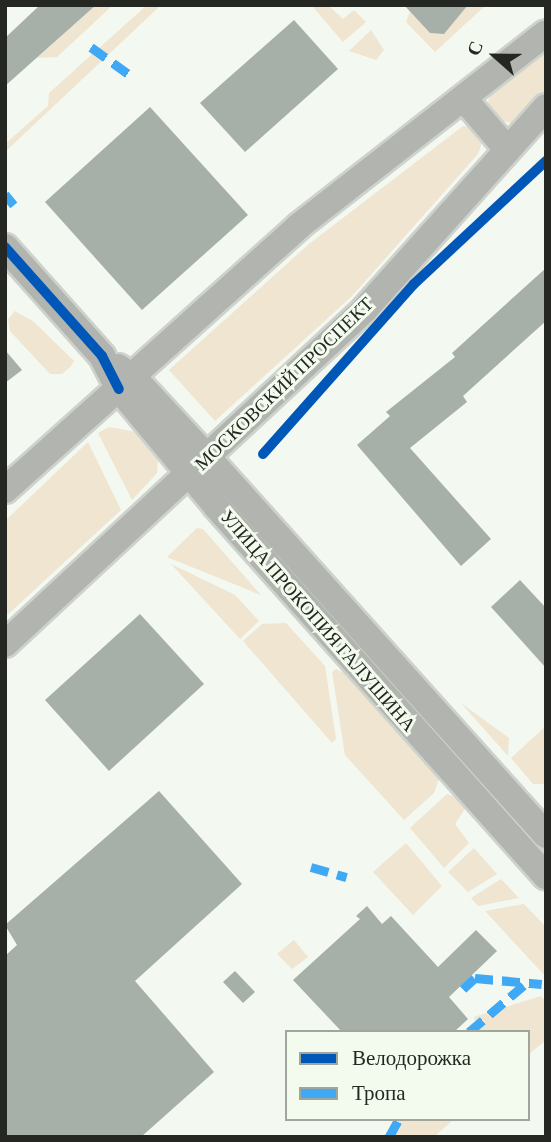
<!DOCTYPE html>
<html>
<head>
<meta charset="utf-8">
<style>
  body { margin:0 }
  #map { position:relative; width:551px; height:1142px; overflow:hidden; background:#f3f8f0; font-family:"Crimson Pro",serif }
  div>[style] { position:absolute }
  .green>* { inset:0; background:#efe5d0 }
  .building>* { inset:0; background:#a6b0a9 }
  .roads { filter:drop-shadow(2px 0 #ced2cc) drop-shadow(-2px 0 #ced2cc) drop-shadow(0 2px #ced2cc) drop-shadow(0 -2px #ced2cc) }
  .secondary>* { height:26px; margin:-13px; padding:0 13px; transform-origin:13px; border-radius:13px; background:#b2b4b0 }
  .quiet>* { height:9px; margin-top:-4.5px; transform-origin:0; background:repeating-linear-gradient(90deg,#3fa9f5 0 18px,transparent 0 27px) }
  .cycleway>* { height:10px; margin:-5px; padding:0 5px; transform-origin:5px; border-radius:5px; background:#0057b8 }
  span { translate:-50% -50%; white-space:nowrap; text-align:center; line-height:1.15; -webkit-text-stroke:6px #f2fbed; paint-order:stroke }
  .street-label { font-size:19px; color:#242722 }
  .frame { position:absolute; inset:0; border:7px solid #242722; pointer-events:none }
  .legend { position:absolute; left:285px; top:1030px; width:245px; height:91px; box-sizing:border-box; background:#f2fbed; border:2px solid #a0a69c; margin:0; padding:9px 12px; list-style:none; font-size:21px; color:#242722 }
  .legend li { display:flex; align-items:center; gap:14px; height:35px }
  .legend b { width:35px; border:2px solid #a0a69c }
  .north { position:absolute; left:460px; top:21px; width:70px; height:70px; -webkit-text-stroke:5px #f2fbed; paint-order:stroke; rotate:291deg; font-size:19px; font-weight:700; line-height:28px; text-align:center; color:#242722 }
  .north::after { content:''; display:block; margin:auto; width:24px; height:32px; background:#242722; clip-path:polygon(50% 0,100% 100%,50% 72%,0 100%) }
</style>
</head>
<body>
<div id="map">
  <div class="green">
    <i style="clip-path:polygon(96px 5px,113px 5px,57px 57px,37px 58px)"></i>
    <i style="clip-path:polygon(147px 5px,161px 5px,5px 152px,5px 144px,48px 106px,49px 93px)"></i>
    <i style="clip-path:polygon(328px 5px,343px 19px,354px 10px,366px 22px,343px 42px,313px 7px)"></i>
    <i style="clip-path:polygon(468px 5px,486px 5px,435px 52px,406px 22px,410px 11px,430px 33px,444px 34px)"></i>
    <i style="clip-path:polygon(371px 30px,384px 50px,376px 60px,349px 51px)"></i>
    <i style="clip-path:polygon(546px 45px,546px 92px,523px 118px,511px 123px,498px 120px,488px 103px,491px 90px)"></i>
    <i style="clip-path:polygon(463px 126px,474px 127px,483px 139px,478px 154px,352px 296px,215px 421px,169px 370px,309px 244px)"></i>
    <i style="clip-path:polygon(15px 311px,34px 322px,74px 361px,71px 366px,62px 374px,50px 374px,10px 331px,8px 319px)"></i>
    <i style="clip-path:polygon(109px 427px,142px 433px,158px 456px,157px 473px,132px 500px,98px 433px)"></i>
    <i style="clip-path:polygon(88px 442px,121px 510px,5px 617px,5px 521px)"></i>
    <i style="clip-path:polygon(254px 486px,385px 632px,379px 632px,254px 494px)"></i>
    <i style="clip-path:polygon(197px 528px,203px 529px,261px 595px,167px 557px)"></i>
    <i style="clip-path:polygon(171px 564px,235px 595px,259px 621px,240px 639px)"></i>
    <i style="clip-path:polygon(286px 623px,325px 666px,336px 739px,332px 743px,243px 641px,262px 624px)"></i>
    <i style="clip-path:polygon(336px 669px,354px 678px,440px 776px,434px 793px,404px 820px,345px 755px,332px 672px)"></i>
    <i style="clip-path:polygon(461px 703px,509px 738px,508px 756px)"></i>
    <i style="clip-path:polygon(546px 726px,546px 784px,533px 784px,511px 758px)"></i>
    <i style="clip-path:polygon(447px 794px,464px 800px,467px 806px,455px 824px,469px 843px,444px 868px,410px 828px)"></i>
    <i style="clip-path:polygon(406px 843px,442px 886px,413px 915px,373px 872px)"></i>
    <i style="clip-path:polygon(474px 848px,497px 874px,468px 892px,448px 872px)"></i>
    <i style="clip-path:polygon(501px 879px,519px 898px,478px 906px,471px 898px)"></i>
    <i style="clip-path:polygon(524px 904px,546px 927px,546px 977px,485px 911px)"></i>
    <i style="clip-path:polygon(294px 940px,308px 957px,292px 969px,277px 954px)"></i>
    <i style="clip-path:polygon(541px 996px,546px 1001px,546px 1040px,528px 1055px,528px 1032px,469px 1032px,476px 1025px,474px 1017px)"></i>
    <i style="clip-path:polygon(399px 1119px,454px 1119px,434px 1137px,389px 1137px)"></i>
  </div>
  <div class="building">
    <i style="clip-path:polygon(40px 5px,96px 5px,5px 86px,5px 38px)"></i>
    <i style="clip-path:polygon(404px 5px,468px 5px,444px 34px,430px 33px)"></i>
    <i style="clip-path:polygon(294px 20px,338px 69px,245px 152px,200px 103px)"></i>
    <i style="clip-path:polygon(150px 107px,248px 215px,142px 310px,45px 202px)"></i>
    <i style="clip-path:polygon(546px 268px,546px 321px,463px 396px,467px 402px,410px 448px,491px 539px,461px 566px,357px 445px,390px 416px,386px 412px,455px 357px,452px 353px)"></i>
    <i style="clip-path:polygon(5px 350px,22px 370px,5px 383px)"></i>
    <i style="clip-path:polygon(520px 580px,546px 608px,546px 668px,491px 607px)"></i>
    <i style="clip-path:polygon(140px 614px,204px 684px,109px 771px,45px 700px)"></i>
    <i style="clip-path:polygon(159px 791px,242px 884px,135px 981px,214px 1072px,141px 1137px,5px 1137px,5px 956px,17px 945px,5px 925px)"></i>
    <i style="clip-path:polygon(367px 906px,382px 924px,391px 916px,438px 967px,476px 930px,497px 951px,449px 997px,468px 1019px,454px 1032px,342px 1032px,293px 980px,360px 919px,356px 916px)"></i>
    <i style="clip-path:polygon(235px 971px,255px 992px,243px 1003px,223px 982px)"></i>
  </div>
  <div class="roads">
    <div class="secondary">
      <i style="left:465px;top:100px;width:65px;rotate:49.4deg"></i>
      <i style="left:5px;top:247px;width:146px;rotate:48.3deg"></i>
      <i style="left:102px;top:356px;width:37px;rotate:63deg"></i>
      <i style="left:119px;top:389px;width:152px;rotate:50.3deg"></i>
      <i style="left:216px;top:506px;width:496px;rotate:48.3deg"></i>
      <i style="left:118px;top:367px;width:18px;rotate:34deg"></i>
      <i style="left:133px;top:377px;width:110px;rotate:47.2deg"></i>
      <i style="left:208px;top:458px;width:506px;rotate:48.12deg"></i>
      <i style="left:5px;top:490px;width:395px;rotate:-41.9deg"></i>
      <i style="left:299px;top:226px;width:313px;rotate:-38deg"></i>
      <i style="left:5px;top:644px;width:492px;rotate:-42.9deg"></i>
      <i style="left:365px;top:309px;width:271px;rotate:-48.1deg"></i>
    </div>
  </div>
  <div class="quiet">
    <i style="left:91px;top:47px;width:48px;rotate:35.7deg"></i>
    <i style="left:5px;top:194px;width:14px;rotate:51deg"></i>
    <i style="left:311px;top:867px;width:37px;rotate:16deg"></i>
    <i style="left:463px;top:989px;width:16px;rotate:-43deg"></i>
    <i style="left:475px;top:978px;width:67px;rotate:5.1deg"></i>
    <i style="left:469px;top:1032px;width:72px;rotate:-40.5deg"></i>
    <i style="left:389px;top:1137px;width:21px;rotate:-61deg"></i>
  </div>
  <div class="cycleway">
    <i style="left:5px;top:247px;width:146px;rotate:48.3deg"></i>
    <i style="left:102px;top:356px;width:37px;rotate:63deg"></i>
    <i style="left:263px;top:454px;width:227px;rotate:-48.4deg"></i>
    <i style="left:414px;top:284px;width:180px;rotate:-43deg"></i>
  </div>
  <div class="street-label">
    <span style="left:284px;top:384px;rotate:-44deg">МОСКОВСКИЙ ПРОСПЕКТ</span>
    <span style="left:318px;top:621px;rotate:49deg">УЛИЦА ПРОКОПИЯ ГАЛУШИНА</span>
  </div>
  <div class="frame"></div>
  <ul class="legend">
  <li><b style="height:9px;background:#0057b8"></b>Велодорожка</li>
  <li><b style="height:9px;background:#3fa9f5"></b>Тропа</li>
  </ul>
  <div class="north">С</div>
</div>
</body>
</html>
